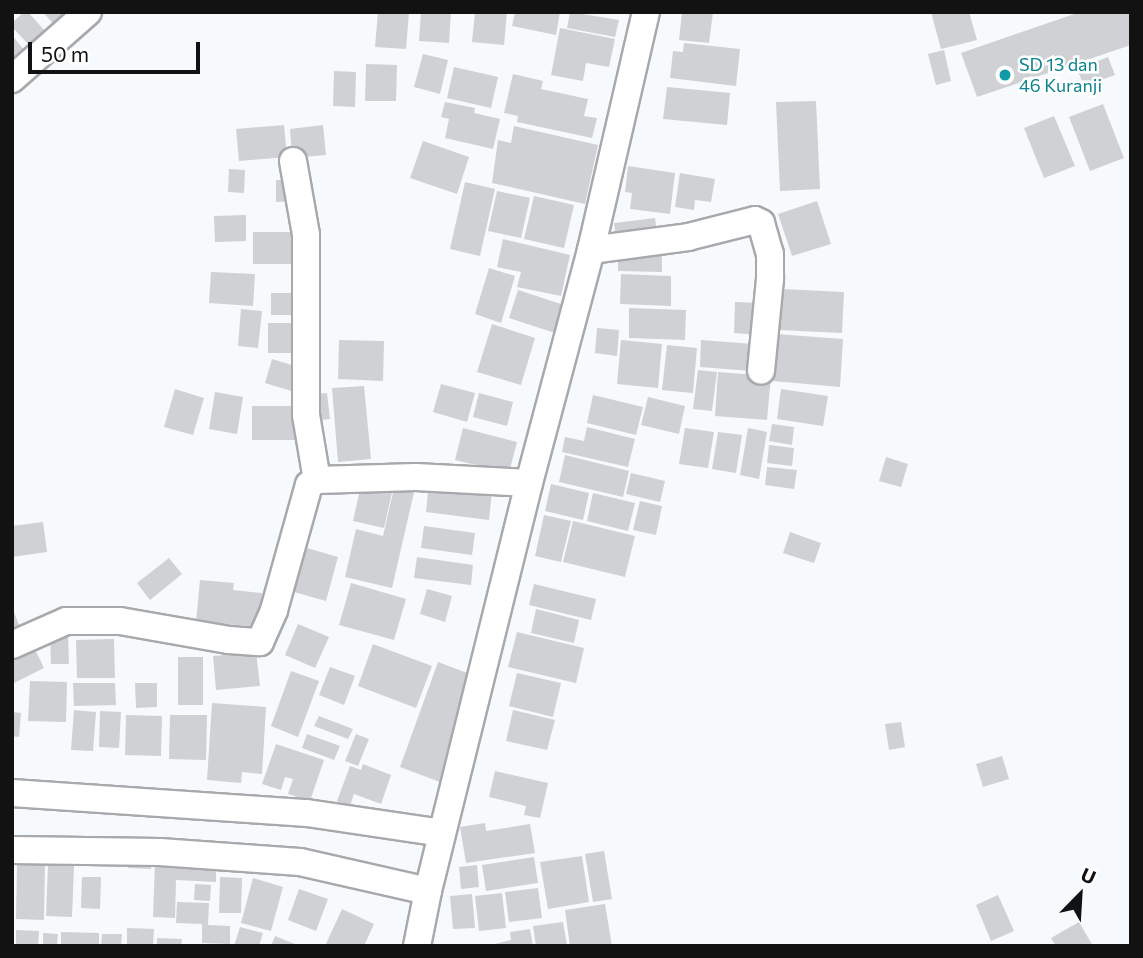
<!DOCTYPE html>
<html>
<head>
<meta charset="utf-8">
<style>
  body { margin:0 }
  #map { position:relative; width:1143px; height:958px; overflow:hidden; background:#f7fafc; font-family:Commissioner,sans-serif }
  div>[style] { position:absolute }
  .building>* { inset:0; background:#cfd1d4 }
  .roads { filter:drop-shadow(2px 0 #a7a9ac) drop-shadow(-2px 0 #a7a9ac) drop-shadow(0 2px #a7a9ac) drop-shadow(0 -2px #a7a9ac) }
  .minor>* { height:26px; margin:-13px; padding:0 13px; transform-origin:13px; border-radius:13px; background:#fff }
  .dots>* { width:19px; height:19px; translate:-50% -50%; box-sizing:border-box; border:4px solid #fff; border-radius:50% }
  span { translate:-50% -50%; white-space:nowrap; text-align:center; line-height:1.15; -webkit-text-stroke:5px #fff; paint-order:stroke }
  .culture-label { font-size:18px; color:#0d838f }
  .left { translate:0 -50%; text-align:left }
  .frame { position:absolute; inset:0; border:14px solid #121213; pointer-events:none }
  .north { position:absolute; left:1045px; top:860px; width:70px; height:70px; -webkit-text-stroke:5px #fff; paint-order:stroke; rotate:24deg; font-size:19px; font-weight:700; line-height:28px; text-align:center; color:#121213 }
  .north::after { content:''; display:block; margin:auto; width:24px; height:32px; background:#121213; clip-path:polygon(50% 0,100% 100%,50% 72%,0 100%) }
  .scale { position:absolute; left:28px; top:42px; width:172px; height:32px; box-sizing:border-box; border:4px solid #121213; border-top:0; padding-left:9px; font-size:21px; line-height:24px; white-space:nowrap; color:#121213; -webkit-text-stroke:5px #fff; paint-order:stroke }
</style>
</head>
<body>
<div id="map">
  <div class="building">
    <i style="clip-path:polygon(24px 12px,28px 12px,45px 31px,29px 45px,12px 27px,12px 23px)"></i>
    <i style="clip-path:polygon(43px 12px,71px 12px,55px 26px)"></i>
    <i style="clip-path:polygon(378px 12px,409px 12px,406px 49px,375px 47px)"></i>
    <i style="clip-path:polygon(421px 12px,451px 12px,449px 43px,419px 41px)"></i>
    <i style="clip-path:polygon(475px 12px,507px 12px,504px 45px,472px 42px)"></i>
    <i style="clip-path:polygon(515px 12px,560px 12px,556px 35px,512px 26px)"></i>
    <i style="clip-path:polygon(570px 12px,619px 20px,615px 37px,567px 28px)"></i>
    <i style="clip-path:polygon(682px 12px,713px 12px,709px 43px,679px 40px)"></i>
    <i style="clip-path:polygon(931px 12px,969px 12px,977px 40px,941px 49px)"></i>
    <i style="clip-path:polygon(1080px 12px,1131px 12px,1131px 45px,977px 97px,961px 53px)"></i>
    <i style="clip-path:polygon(560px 28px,615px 39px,609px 67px,586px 63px,583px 81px,551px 75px)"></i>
    <i style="clip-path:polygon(12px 35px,24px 50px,12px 60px)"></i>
    <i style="clip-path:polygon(684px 43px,740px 49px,736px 86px,670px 78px,673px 51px,683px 52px)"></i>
    <i style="clip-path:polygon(944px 50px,951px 81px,936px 85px,928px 54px)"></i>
    <i style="clip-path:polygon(423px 54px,448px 60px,440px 94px,414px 87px)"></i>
    <i style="clip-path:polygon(1108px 57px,1115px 75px,1084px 86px,1077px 69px)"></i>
    <i style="clip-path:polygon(366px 64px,397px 65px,396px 101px,365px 101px)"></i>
    <i style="clip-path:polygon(454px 67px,498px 77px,491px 108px,447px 98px)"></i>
    <i style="clip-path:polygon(334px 71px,356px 72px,355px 107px,333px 106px)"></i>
    <i style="clip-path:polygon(513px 74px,543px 81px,541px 89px,588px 99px,584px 116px,597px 118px,592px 138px,517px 122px,518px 116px,504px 113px)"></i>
    <i style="clip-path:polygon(667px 87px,730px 93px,727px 125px,663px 119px)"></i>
    <i style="clip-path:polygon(816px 101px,820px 189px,780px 191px,776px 102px)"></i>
    <i style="clip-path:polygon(445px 102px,475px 108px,474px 113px,500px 119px,493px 149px,445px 138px,449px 119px,441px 117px)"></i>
    <i style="clip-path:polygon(1103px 104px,1124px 158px,1090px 171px,1069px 117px)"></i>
    <i style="clip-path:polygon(1054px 116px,1075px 166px,1044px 178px,1024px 128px)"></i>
    <i style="clip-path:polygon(284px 125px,287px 157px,239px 161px,236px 129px)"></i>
    <i style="clip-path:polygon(323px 125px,326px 155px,292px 158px,290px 129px)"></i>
    <i style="clip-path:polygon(514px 126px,598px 145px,585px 204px,492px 183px,498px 140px,511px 143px)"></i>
    <i style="clip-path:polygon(423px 141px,469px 157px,457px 194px,410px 178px)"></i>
    <i style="clip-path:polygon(628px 166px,675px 173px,670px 214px,630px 209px,632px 193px,625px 192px)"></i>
    <i style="clip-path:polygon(229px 169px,245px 170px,244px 193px,228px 192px)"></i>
    <i style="clip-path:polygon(680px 173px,715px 179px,711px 202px,695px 200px,694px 210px,675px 207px)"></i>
    <i style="clip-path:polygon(276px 180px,294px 180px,294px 201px,276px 202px)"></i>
    <i style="clip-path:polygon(465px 182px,495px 189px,480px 256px,450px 249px)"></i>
    <i style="clip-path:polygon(497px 191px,530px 198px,521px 238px,488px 231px)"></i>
    <i style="clip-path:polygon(534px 196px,574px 205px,564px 248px,524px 239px)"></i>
    <i style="clip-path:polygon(817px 201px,831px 244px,792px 256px,778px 214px)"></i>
    <i style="clip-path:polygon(246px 215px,246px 241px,215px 242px,214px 216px)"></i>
    <i style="clip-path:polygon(655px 218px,658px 239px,617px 245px,614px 223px)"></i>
    <i style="clip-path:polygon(253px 232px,299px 232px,299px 264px,253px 264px)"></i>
    <i style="clip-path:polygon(503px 239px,570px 255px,561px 296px,517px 287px,521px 272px,497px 267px)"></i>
    <i style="clip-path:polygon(618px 249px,662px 250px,662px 272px,618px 271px)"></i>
    <i style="clip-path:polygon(489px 268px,515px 276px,501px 323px,475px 314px)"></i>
    <i style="clip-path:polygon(211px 272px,255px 274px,253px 306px,209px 303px)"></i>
    <i style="clip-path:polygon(621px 274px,671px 276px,671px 306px,620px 304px)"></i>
    <i style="clip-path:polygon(781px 289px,844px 292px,842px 333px,779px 330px)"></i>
    <i style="clip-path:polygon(518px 290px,564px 305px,555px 333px,509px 318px)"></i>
    <i style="clip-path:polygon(271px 293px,300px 293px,300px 315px,271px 315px)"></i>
    <i style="clip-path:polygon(735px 302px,760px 303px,759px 335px,734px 333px)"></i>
    <i style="clip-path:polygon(629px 308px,686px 310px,685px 340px,629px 338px)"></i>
    <i style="clip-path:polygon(241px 309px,262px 311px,258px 348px,238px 346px)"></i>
    <i style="clip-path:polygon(268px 323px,306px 323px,306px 353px,268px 353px)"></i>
    <i style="clip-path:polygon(492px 324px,535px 338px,521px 385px,477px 372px)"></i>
    <i style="clip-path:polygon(597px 328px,619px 330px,617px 356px,595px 353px)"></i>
    <i style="clip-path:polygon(776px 334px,843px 339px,840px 387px,773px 381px)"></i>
    <i style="clip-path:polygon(339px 340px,384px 341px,383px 381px,338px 379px)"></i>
    <i style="clip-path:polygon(621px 340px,662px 344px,658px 388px,617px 384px)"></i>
    <i style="clip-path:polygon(701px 340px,753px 344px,751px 371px,700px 367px)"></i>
    <i style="clip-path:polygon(667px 345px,697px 348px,693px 393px,662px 390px)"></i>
    <i style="clip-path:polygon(272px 359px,305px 369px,298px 393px,265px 383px)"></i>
    <i style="clip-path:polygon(698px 370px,717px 372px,712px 411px,693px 409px)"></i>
    <i style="clip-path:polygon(718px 372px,771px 376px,767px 420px,715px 416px)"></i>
    <i style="clip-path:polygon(441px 384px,475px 393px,467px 422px,433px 412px)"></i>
    <i style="clip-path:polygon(364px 386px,371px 459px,338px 462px,332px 388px)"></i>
    <i style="clip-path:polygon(175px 389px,204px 398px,193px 435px,164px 427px)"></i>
    <i style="clip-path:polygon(781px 389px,828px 396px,823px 426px,777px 419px)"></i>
    <i style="clip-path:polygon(215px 392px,243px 397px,237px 434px,209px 429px)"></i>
    <i style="clip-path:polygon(327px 393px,330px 419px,311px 421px,308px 395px)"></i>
    <i style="clip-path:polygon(479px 393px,513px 402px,507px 426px,473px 417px)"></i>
    <i style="clip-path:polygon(593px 395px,643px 407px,636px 435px,587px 423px)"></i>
    <i style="clip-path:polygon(648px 397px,685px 406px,679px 434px,641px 425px)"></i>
    <i style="clip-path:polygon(252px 406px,295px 406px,295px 440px,252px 440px)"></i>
    <i style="clip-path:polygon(772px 424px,794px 427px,792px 445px,769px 441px)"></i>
    <i style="clip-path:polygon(587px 427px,635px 439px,628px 467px,562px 452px,565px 437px,584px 441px)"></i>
    <i style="clip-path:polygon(463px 428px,517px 442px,509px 473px,455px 460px)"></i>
    <i style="clip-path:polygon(685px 428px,714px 432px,708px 468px,679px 464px)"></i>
    <i style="clip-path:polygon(748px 428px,767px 432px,759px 479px,740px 475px)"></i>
    <i style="clip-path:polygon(718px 432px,742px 435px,736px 473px,712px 469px)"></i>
    <i style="clip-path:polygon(769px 445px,794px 448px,792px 466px,767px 463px)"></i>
    <i style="clip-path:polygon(565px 455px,629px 471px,623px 497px,559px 482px)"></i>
    <i style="clip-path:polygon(886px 457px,908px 464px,901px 487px,879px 481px)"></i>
    <i style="clip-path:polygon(767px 467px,797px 470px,794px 489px,765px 485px)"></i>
    <i style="clip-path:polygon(631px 473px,665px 481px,660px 502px,626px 494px)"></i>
    <i style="clip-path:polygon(362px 481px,393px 488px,384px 528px,353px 521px)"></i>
    <i style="clip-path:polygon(429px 483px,492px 492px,489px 520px,426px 512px)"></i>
    <i style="clip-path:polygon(395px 484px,415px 488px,392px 588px,345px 577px,356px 529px,383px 536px)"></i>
    <i style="clip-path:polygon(551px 484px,589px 493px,583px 520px,545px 511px)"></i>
    <i style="clip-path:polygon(593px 493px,635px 503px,628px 531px,587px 521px)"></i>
    <i style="clip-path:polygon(640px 501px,662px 506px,656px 535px,633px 530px)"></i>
    <i style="clip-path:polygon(544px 515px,571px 521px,561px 562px,535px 556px)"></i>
    <i style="clip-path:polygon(573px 521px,635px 536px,625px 577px,563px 562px)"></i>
    <i style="clip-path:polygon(43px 522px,47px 552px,12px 557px,12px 526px)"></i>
    <i style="clip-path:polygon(424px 526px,475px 533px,472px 555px,421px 548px)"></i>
    <i style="clip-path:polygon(790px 532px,821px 543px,814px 563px,783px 553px)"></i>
    <i style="clip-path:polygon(307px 548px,338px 557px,326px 601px,294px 592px)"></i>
    <i style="clip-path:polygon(417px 557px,473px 565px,471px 585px,414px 578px)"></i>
    <i style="clip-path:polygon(169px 558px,182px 574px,150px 600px,137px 583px)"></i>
    <i style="clip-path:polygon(200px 580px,234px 583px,233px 590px,262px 593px,259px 627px,223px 624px,221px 635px,195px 632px)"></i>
    <i style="clip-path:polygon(351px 583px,406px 599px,394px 640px,339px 625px)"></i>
    <i style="clip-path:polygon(534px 584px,596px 599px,591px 620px,529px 605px)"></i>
    <i style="clip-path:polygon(427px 589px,452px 596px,445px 622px,420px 614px)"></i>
    <i style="clip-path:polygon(12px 607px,23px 635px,12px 638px)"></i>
    <i style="clip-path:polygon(536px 609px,579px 620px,574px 643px,531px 633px)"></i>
    <i style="clip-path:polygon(298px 624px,329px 637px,315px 668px,285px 655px)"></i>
    <i style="clip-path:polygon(517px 632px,584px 648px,576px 683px,508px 667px)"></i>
    <i style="clip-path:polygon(50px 633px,68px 633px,69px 664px,51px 664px)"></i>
    <i style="clip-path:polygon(114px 639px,115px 678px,77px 678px,76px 640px)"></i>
    <i style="clip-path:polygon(32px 643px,44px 668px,12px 684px,12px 652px)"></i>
    <i style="clip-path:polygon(373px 644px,432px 666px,416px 708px,358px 686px)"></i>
    <i style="clip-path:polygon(256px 652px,260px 686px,216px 690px,213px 656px)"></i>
    <i style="clip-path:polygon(178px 657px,203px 657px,203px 705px,178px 705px)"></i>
    <i style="clip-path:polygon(438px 662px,478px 677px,440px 782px,400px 767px)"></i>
    <i style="clip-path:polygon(330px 667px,355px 676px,344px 705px,319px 695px)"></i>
    <i style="clip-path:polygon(291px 671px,319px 681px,298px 737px,271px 726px)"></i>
    <i style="clip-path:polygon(517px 673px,561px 683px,553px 717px,509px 706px)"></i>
    <i style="clip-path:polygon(30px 681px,67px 682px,66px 722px,28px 721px)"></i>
    <i style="clip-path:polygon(73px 683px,115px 683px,116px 705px,74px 706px)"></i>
    <i style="clip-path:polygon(135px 683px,157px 683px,157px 707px,136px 708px)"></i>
    <i style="clip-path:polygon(212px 703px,266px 707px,262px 774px,242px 772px,241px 783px,207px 780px)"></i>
    <i style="clip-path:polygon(74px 710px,96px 712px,93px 751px,71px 750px)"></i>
    <i style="clip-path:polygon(513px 710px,555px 720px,547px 750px,506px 741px)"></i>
    <i style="clip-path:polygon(100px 711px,121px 712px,119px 748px,99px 747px)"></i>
    <i style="clip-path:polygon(12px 712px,21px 713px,19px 737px,12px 736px)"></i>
    <i style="clip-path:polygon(126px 715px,162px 716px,161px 756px,125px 755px)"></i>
    <i style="clip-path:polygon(170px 715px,207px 715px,206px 760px,169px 759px)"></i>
    <i style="clip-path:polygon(319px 716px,353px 729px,348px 739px,314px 726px)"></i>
    <i style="clip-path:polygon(901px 722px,905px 747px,889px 750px,885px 724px)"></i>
    <i style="clip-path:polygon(307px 734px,340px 746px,334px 760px,302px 748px)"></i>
    <i style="clip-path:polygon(356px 734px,369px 739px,358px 766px,345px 761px)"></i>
    <i style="clip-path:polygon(276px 744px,324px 760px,310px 801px,288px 794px,293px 779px,285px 777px,281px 790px,262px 784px)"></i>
    <i style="clip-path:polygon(1002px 756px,1009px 779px,983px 787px,976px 764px)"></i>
    <i style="clip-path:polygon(363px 764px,391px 775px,381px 804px,354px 794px,350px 806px,337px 801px,350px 766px,361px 770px)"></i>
    <i style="clip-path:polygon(495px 771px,548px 783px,540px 818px,524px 815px,526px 806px,489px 797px)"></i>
    <i style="clip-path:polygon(485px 823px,486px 831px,530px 824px,535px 853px,466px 863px,460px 827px)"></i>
    <i style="clip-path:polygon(604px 851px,612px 899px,593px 902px,585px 854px)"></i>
    <i style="clip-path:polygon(128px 856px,152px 856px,151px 869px,128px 868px)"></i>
    <i style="clip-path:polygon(582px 856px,589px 902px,548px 909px,540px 862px)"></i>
    <i style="clip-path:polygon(534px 857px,538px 883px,486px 891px,482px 865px)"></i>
    <i style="clip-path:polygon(155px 861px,216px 864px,216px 882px,176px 880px,175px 918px,153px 917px)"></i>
    <i style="clip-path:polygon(17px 862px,45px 862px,44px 920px,16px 919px)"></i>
    <i style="clip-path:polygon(48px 865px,74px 866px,72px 917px,46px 916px)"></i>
    <i style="clip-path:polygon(477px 865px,479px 887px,461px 889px,459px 867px)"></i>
    <i style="clip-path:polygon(82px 877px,101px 877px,100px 909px,81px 908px)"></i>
    <i style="clip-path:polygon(220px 877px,242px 878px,241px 913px,219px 913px)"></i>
    <i style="clip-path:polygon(253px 878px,283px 887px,271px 931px,241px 923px)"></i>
    <i style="clip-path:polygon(195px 884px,211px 885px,210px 901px,194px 900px)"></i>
    <i style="clip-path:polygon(538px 888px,542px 918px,509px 922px,505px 892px)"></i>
    <i style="clip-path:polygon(299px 889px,328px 899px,316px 931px,288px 920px)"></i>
    <i style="clip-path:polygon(502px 893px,506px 928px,479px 931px,475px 896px)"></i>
    <i style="clip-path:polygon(472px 894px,475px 928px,453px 929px,450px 896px)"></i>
    <i style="clip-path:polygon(998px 895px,1014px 931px,991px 941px,976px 905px)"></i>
    <i style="clip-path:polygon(177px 902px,209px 903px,208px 925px,230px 926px,230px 944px,202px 943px,202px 924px,176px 923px)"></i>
    <i style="clip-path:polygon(605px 904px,612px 946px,570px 946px,565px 910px)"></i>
    <i style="clip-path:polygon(342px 909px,374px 924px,364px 946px,325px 946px)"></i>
    <i style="clip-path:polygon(563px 922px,567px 946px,536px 946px,533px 926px)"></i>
    <i style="clip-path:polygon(1079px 922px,1093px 946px,1056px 946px,1051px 938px)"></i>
    <i style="clip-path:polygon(240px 927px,263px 933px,259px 946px,234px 946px)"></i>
    <i style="clip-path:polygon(127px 928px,154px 929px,153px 946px,127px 946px)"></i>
    <i style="clip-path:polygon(530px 929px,533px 946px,487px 946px,511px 940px,510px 932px)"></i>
    <i style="clip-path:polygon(16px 930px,39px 931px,38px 946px,16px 946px)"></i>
    <i style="clip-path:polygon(61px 932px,99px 933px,99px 946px,61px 946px)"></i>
    <i style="clip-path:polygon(43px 933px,58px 934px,57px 945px,43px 944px)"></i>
    <i style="clip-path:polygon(102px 934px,122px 934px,121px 946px,101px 946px)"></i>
    <i style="clip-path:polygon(275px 936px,295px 944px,294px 946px,271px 946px)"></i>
    <i style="clip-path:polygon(157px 938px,182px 939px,181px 946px,157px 946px)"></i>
  </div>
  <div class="roads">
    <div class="minor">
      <i style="left:12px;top:79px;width:101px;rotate:-41.4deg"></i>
      <i style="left:293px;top:161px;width:75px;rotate:80deg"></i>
      <i style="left:306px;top:235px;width:180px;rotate:90deg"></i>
      <i style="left:306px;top:415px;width:66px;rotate:80.4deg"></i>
      <i style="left:591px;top:250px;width:98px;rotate:-7.6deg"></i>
      <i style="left:688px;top:237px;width:69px;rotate:-14.2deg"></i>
      <i style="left:755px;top:220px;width:7px;rotate:27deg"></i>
      <i style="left:761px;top:223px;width:32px;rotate:74deg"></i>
      <i style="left:770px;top:254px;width:25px;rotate:90deg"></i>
      <i style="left:770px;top:279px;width:92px;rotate:95.6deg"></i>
      <i style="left:12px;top:645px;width:59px;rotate:-24deg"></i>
      <i style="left:66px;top:621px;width:54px"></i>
      <i style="left:120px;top:621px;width:111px;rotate:9.9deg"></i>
      <i style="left:229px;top:640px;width:31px;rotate:4deg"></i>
      <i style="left:260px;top:642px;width:35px;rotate:-66deg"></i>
      <i style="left:274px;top:610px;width:130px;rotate:-74.4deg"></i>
      <i style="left:309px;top:485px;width:9px;rotate:-32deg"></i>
      <i style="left:317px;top:480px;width:99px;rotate:-1.7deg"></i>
      <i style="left:416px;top:477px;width:113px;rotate:3deg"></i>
      <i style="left:12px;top:793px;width:296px;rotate:3.9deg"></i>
      <i style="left:307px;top:813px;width:136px;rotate:8.4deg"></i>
      <i style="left:12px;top:850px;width:148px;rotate:0.8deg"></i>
      <i style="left:160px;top:852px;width:140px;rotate:4.1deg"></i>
      <i style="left:300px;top:862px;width:131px;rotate:12.8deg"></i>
      <i style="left:417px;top:946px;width:56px;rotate:-78.7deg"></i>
      <i style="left:428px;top:891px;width:420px;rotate:-76.1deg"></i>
      <i style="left:529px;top:483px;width:241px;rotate:-75.1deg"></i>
      <i style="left:591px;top:250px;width:244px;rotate:-77deg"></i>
    </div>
  </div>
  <div class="dots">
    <i style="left:1005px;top:75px;background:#0f9aa8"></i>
  </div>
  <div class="culture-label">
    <span class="left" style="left:1019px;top:75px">SD 13 dan<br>46 Kuranji</span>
  </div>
  <div class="frame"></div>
  <div class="north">U</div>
  <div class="scale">50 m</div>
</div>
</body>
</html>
